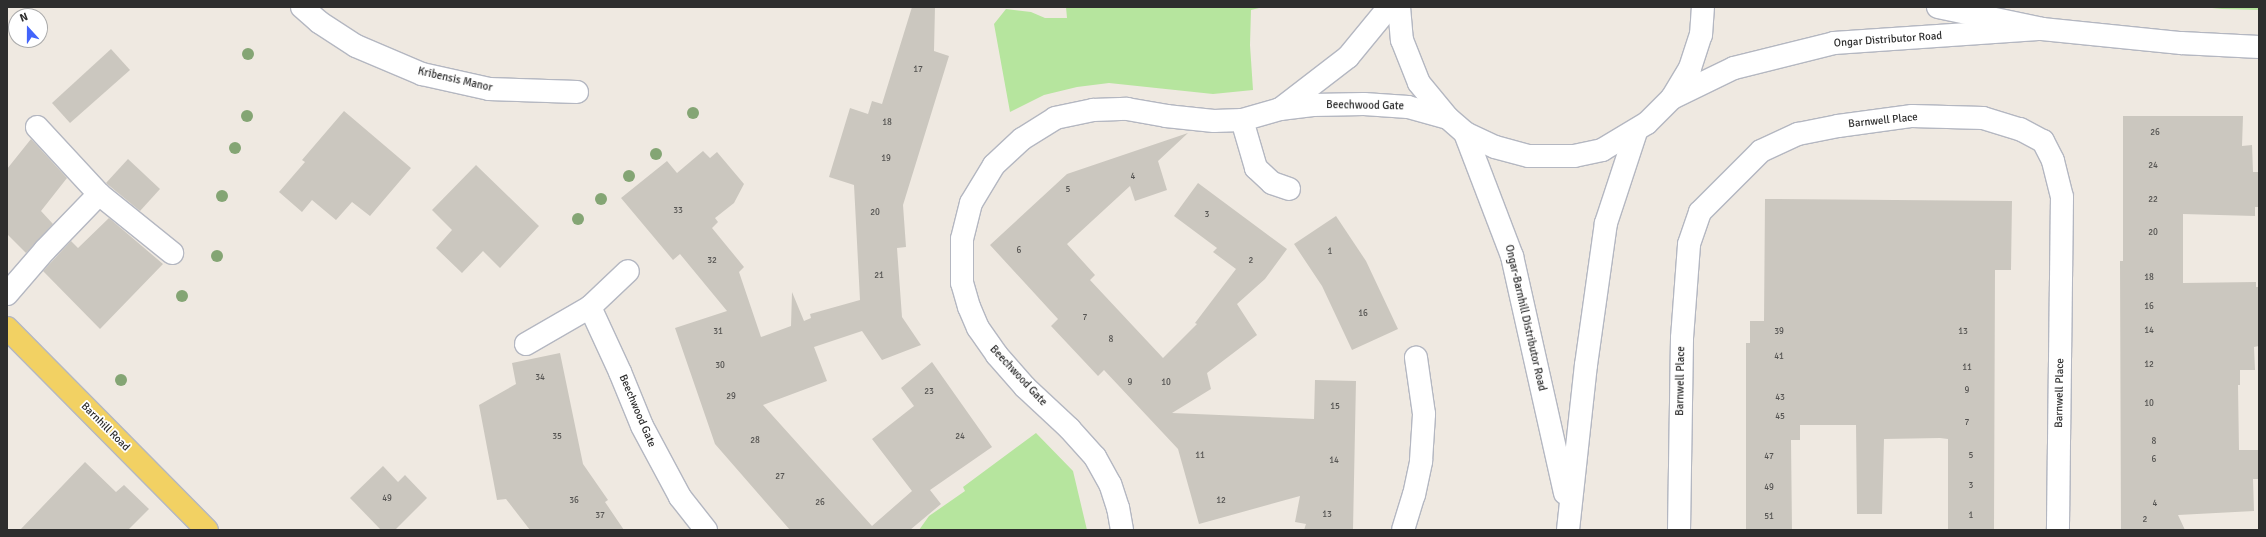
<!DOCTYPE html>
<html>
<head>
<meta charset="utf-8">
<style>
  body { margin:0 }
  #map { position:relative; width:2266px; height:537px; overflow:hidden; background:#efe9e1; font-family:Signika,sans-serif }
  div>[style] { position:absolute }
  .green>* { inset:0; background:#b6e59e }
  .building>* { inset:0; background:#cbc7bf }
  .roads { filter:drop-shadow(1px 0 #b4b7c1) drop-shadow(-1px 0 #b4b7c1) drop-shadow(0 1px #b4b7c1) drop-shadow(0 -1px #b4b7c1) }
  .minor>* { height:22px; margin:-11px; padding:0 11px; transform-origin:11px; border-radius:11px; background:#fff }
  .major>* { height:22px; margin:-11px; padding:0 11px; transform-origin:11px; border-radius:11px; background:#f2d163 }
  .trees>* { width:12px; height:12px; margin:-6px; border-radius:50%; background:#84a574 }
  span { translate:-50% -50%; white-space:nowrap; text-align:center; line-height:1.15; -webkit-text-stroke:3.5px #fff; paint-order:stroke }
  .number-label { font-size:9px; color:#555452 }
  .number-label span { -webkit-text-stroke-width:0 }
  .street-label { font-size:11px; color:#2e2e2e }
  .frame { position:absolute; inset:0; border:8px solid #2e2e2e; pointer-events:none }
  .north { position:absolute; left:8px; top:8px; width:40px; height:40px; box-sizing:border-box; background:#fff; border:1px solid #ababab; border-radius:50%; rotate:339deg; font-size:11px; font-weight:700; line-height:16px; text-align:center; color:#2e2e2e }
  .north::after { content:''; display:block; margin:auto; width:14px; height:18px; background:#4264fb; clip-path:polygon(50% 0,100% 100%,50% 72%,0 100%) }
</style>
</head>
<body>
<div id="map">
  <div class="green">
    <i style="clip-path:polygon(1066px 7px,1263px 7px,1251px 10px,1250px 45px,1253px 90px,1213px 94px,1109px 83px,1077px 87px,1044px 95px,1010px 112px,994px 24px,1006px 9px,1031px 12px,1045px 18px,1067px 18px)"></i>
    <i style="clip-path:polygon(2202px 7px,2259px 7px,2259px 10px,2222px 9px)"></i>
    <i style="clip-path:polygon(1036px 433px,1073px 471px,1087px 530px,919px 530px,929px 516px,965px 491px,963px 487px)"></i>
  </div>
  <div class="building">
    <i style="clip-path:polygon(912px 7px,935px 7px,934px 51px,949px 56px,903px 205px,906px 247px,897px 248px,902px 317px,921px 345px,882px 360px,862px 331px,814px 347px,827px 381px,763px 405px,872px 526px,912px 491px,872px 439px,914px 406px,901px 388px,932px 362px,992px 447px,930px 490px,941px 504px,910px 530px,790px 530px,715px 444px,675px 328px,727px 311px,680px 254px,673px 260px,621px 198px,667px 161px,677px 173px,703px 151px,710px 158px,717px 152px,744px 184px,734px 203px,715px 218px,718px 222px,712px 228px,744px 267px,739px 272px,761px 337px,791px 326px,792px 292px,804px 321px,811px 318px,810px 314px,860px 300px,854px 185px,829px 177px,850px 108px,868px 114px,872px 101px,882px 104px)"></i>
    <i style="clip-path:polygon(111px 49px,130px 70px,70px 123px,52px 103px)"></i>
    <i style="clip-path:polygon(344px 111px,411px 168px,370px 216px,352px 202px,336px 220px,312px 200px,302px 212px,279px 192px,305px 162px,302px 160px)"></i>
    <i style="clip-path:polygon(2123px 116px,2243px 116px,2242px 146px,2252px 145px,2253px 172px,2259px 172px,2259px 207px,2255px 207px,2255px 216px,2183px 214px,2183px 283px,2256px 282px,2256px 287px,2259px 287px,2259px 346px,2254px 347px,2255px 370px,2240px 370px,2240px 385px,2238px 385px,2239px 450px,2259px 450px,2259px 479px,2253px 479px,2254px 511px,2178px 515px,2185px 530px,2121px 530px,2120px 261px,2123px 261px)"></i>
    <i style="clip-path:polygon(1188px 133px,1158px 161px,1167px 190px,1135px 201px,1130px 186px,1067px 244px,1095px 275px,1090px 280px,1163px 358px,1197px 324px,1195px 323px,1236px 269px,1213px 252px,1217px 248px,1174px 216px,1198px 183px,1287px 249px,1265px 279px,1237px 304px,1257px 335px,1207px 373px,1211px 389px,1172px 413px,1314px 419px,1315px 380px,1356px 381px,1353px 530px,1304px 530px,1306px 524px,1295px 522px,1300px 496px,1199px 524px,1178px 449px,1104px 370px,1098px 376px,1051px 326px,1058px 319px,990px 245px,1067px 174px)"></i>
    <i style="clip-path:polygon(31px 139px,67px 178px,41px 211px,53px 224px,26px 253px,7px 234px,7px 169px)"></i>
    <i style="clip-path:polygon(128px 159px,160px 189px,140px 211px,106px 183px)"></i>
    <i style="clip-path:polygon(476px 165px,539px 226px,500px 268px,483px 251px,462px 273px,436px 248px,452px 230px,432px 210px)"></i>
    <i style="clip-path:polygon(1765px 199px,2012px 201px,2011px 270px,1995px 270px,1994px 530px,1948px 530px,1948px 439px,1940px 438px,1884px 439px,1882px 514px,1857px 514px,1856px 425px,1800px 425px,1800px 440px,1791px 440px,1792px 530px,1746px 530px,1746px 343px,1750px 343px,1750px 321px,1764px 321px)"></i>
    <i style="clip-path:polygon(1336px 216px,1366px 261px,1398px 329px,1352px 350px,1322px 286px,1294px 244px)"></i>
    <i style="clip-path:polygon(109px 218px,163px 264px,100px 329px,43px 271px,71px 241px,78px 248px)"></i>
    <i style="clip-path:polygon(560px 353px,583px 464px,608px 500px,605px 502px,624px 530px,530px 530px,506px 499px,497px 500px,479px 405px,516px 384px,512px 363px)"></i>
    <i style="clip-path:polygon(85px 462px,116px 492px,124px 485px,149px 509px,128px 530px,20px 530px)"></i>
    <i style="clip-path:polygon(383px 466px,398px 482px,405px 475px,427px 498px,395px 530px,381px 530px,350px 498px)"></i>
  </div>
  <div class="roads">
    <div class="minor">
      <i style="left:302px;top:7px;width:23px;rotate:41deg"></i>
      <i style="left:319px;top:22px;width:44px;rotate:33deg"></i>
      <i style="left:356px;top:46px;width:72px;rotate:23deg"></i>
      <i style="left:422px;top:74px;width:69px;rotate:12.6deg"></i>
      <i style="left:489px;top:89px;width:88px;rotate:2deg"></i>
      <i style="left:1399px;top:7px;width:33px;rotate:85deg"></i>
      <i style="left:1402px;top:40px;width:46px;rotate:68.4deg"></i>
      <i style="left:1419px;top:83px;width:45px;rotate:50.4deg"></i>
      <i style="left:1448px;top:118px;width:23px;rotate:41deg"></i>
      <i style="left:1465px;top:133px;width:33px;rotate:25deg"></i>
      <i style="left:1495px;top:147px;width:35px;rotate:15deg"></i>
      <i style="left:1529px;top:156px;width:45px"></i>
      <i style="left:1574px;top:156px;width:29px;rotate:-12deg"></i>
      <i style="left:1602px;top:150px;width:52px;rotate:-31deg"></i>
      <i style="left:1647px;top:123px;width:35px;rotate:-45deg"></i>
      <i style="left:1672px;top:98px;width:35px;rotate:-59deg"></i>
      <i style="left:1690px;top:68px;width:35px;rotate:-72deg"></i>
      <i style="left:1701px;top:35px;width:28px;rotate:-86deg"></i>
      <i style="left:1938px;top:7px;width:106px;rotate:11.9deg"></i>
      <i style="left:2042px;top:29px;width:140px;rotate:5.8deg"></i>
      <i style="left:2181px;top:43px;width:78px;rotate:2.9deg"></i>
      <i style="left:1672px;top:98px;width:69px;rotate:-25.8deg"></i>
      <i style="left:1734px;top:68px;width:103px;rotate:-14deg"></i>
      <i style="left:1834px;top:43px;width:208px;rotate:-3.9deg"></i>
      <i style="left:1283px;top:107px;width:82px;rotate:-37.6deg"></i>
      <i style="left:1348px;top:57px;width:65px;rotate:-50.6deg"></i>
      <i style="left:1242px;top:120px;width:50px;rotate:73.7deg"></i>
      <i style="left:1256px;top:168px;width:22px;rotate:43deg"></i>
      <i style="left:1272px;top:183px;width:18px;rotate:19deg"></i>
      <i style="left:37px;top:127px;width:91px;rotate:47.2deg"></i>
      <i style="left:99px;top:194px;width:94px;rotate:38.9deg"></i>
      <i style="left:1465px;top:133px;width:132px;rotate:69.1deg"></i>
      <i style="left:1512px;top:256px;width:243px;rotate:77.4deg"></i>
      <i style="left:7px;top:294px;width:58px;rotate:-49.2deg"></i>
      <i style="left:45px;top:250px;width:78px;rotate:-46deg"></i>
      <i style="left:590px;top:307px;width:72px;rotate:65.2deg"></i>
      <i style="left:620px;top:372px;width:58px;rotate:67.8deg"></i>
      <i style="left:642px;top:426px;width:81px;rotate:61.8deg"></i>
      <i style="left:680px;top:497px;width:42px;rotate:51.8deg"></i>
      <i style="left:526px;top:344px;width:74px;rotate:-30deg"></i>
      <i style="left:590px;top:307px;width:52px;rotate:-43.5deg"></i>
      <i style="left:1122px;top:530px;width:22px;rotate:-100deg"></i>
      <i style="left:1118px;top:508px;width:25px;rotate:-108deg"></i>
      <i style="left:1110px;top:484px;width:31px;rotate:-119deg"></i>
      <i style="left:1095px;top:457px;width:38px;rotate:-132deg"></i>
      <i style="left:1070px;top:429px;width:62px;rotate:-137deg"></i>
      <i style="left:1025px;top:387px;width:43px;rotate:-131.2deg"></i>
      <i style="left:997px;top:355px;width:33px;rotate:-125deg"></i>
      <i style="left:978px;top:328px;width:23px;rotate:-113deg"></i>
      <i style="left:969px;top:307px;width:25px;rotate:-106deg"></i>
      <i style="left:962px;top:283px;width:44px;rotate:-90deg"></i>
      <i style="left:962px;top:239px;width:37px;rotate:-76deg"></i>
      <i style="left:971px;top:203px;width:44px;rotate:-58.8deg"></i>
      <i style="left:994px;top:165px;width:38px;rotate:-43deg"></i>
      <i style="left:1022px;top:139px;width:39px;rotate:-32deg"></i>
      <i style="left:1055px;top:118px;width:39px;rotate:-12deg"></i>
      <i style="left:1093px;top:110px;width:34px;rotate:-2deg"></i>
      <i style="left:1127px;top:109px;width:40px;rotate:10deg"></i>
      <i style="left:1166px;top:116px;width:48px;rotate:5.9deg"></i>
      <i style="left:1214px;top:121px;width:28px;rotate:-2deg"></i>
      <i style="left:1242px;top:120px;width:40px;rotate:-16deg"></i>
      <i style="left:1280px;top:109px;width:33px;rotate:-7deg"></i>
      <i style="left:1313px;top:105px;width:51px;rotate:-1.1deg"></i>
      <i style="left:1364px;top:104px;width:44px;rotate:3.9deg"></i>
      <i style="left:1408px;top:107px;width:41px;rotate:15.4deg"></i>
      <i style="left:1403px;top:530px;width:37px;rotate:-73deg"></i>
      <i style="left:1414px;top:495px;width:35px;rotate:-78deg"></i>
      <i style="left:1421px;top:461px;width:47px;rotate:-86.3deg"></i>
      <i style="left:1424px;top:414px;width:57px;rotate:-98.1deg"></i>
      <i style="left:1568px;top:530px;width:166px;rotate:-83.8deg"></i>
      <i style="left:1586px;top:365px;width:143px;rotate:-82deg"></i>
      <i style="left:1606px;top:223px;width:96px;rotate:-71.8deg"></i>
      <i style="left:1679px;top:530px;width:192px;rotate:-89.1deg"></i>
      <i style="left:1682px;top:338px;width:94px;rotate:-85.7deg"></i>
      <i style="left:1689px;top:244px;width:34px;rotate:-71deg"></i>
      <i style="left:1700px;top:212px;width:86px;rotate:-45deg"></i>
      <i style="left:1761px;top:151px;width:41px;rotate:-24.7deg"></i>
      <i style="left:1798px;top:134px;width:41px;rotate:-11.3deg"></i>
      <i style="left:1838px;top:126px;width:75px;rotate:-7.7deg"></i>
      <i style="left:1912px;top:116px;width:71px;rotate:1.6deg"></i>
      <i style="left:1983px;top:118px;width:39px;rotate:17deg"></i>
      <i style="left:2020px;top:129px;width:26px;rotate:28deg"></i>
      <i style="left:2043px;top:141px;width:22px;rotate:63deg"></i>
      <i style="left:2053px;top:161px;width:37px;rotate:76deg"></i>
      <i style="left:2062px;top:197px;width:333px;rotate:90.7deg"></i>
    </div>
    <div class="major">
      <i style="left:7px;top:328px;width:284px;rotate:45.3deg"></i>
    </div>
  </div>
  <div class="trees">
    <i style="left:248px;top:54px"></i>
    <i style="left:693px;top:113px"></i>
    <i style="left:247px;top:116px"></i>
    <i style="left:235px;top:148px"></i>
    <i style="left:656px;top:154px"></i>
    <i style="left:629px;top:176px"></i>
    <i style="left:222px;top:196px"></i>
    <i style="left:601px;top:199px"></i>
    <i style="left:578px;top:219px"></i>
    <i style="left:217px;top:256px"></i>
    <i style="left:182px;top:296px"></i>
    <i style="left:121px;top:380px"></i>
  </div>
  <div class="number-label">
    <span style="left:918px;top:70px">17</span>
    <span style="left:887px;top:123px">18</span>
    <span style="left:2155px;top:133px">26</span>
    <span style="left:886px;top:159px">19</span>
    <span style="left:2153px;top:166px">24</span>
    <span style="left:1133px;top:177px">4</span>
    <span style="left:1068px;top:190px">5</span>
    <span style="left:2153px;top:200px">22</span>
    <span style="left:678px;top:211px">33</span>
    <span style="left:875px;top:213px">20</span>
    <span style="left:1207px;top:215px">3</span>
    <span style="left:2153px;top:233px">20</span>
    <span style="left:1019px;top:251px">6</span>
    <span style="left:1330px;top:252px">1</span>
    <span style="left:712px;top:261px">32</span>
    <span style="left:1251px;top:261px">2</span>
    <span style="left:879px;top:276px">21</span>
    <span style="left:2149px;top:278px">18</span>
    <span style="left:2149px;top:307px">16</span>
    <span style="left:1363px;top:314px">16</span>
    <span style="left:1085px;top:318px">7</span>
    <span style="left:2149px;top:331px">14</span>
    <span style="left:718px;top:332px">31</span>
    <span style="left:1779px;top:332px">39</span>
    <span style="left:1963px;top:332px">13</span>
    <span style="left:1111px;top:340px">8</span>
    <span style="left:1779px;top:357px">41</span>
    <span style="left:2149px;top:365px">12</span>
    <span style="left:720px;top:366px">30</span>
    <span style="left:1967px;top:368px">11</span>
    <span style="left:540px;top:378px">34</span>
    <span style="left:1130px;top:383px">9</span>
    <span style="left:1166px;top:383px">10</span>
    <span style="left:1967px;top:391px">9</span>
    <span style="left:929px;top:392px">23</span>
    <span style="left:731px;top:397px">29</span>
    <span style="left:1780px;top:398px">43</span>
    <span style="left:2149px;top:404px">10</span>
    <span style="left:1335px;top:407px">15</span>
    <span style="left:1780px;top:417px">45</span>
    <span style="left:1967px;top:423px">7</span>
    <span style="left:557px;top:437px">35</span>
    <span style="left:960px;top:437px">24</span>
    <span style="left:755px;top:441px">28</span>
    <span style="left:2154px;top:442px">8</span>
    <span style="left:1200px;top:456px">11</span>
    <span style="left:1971px;top:456px">5</span>
    <span style="left:1769px;top:457px">47</span>
    <span style="left:2154px;top:460px">6</span>
    <span style="left:1334px;top:461px">14</span>
    <span style="left:780px;top:477px">27</span>
    <span style="left:1971px;top:486px">3</span>
    <span style="left:1769px;top:488px">49</span>
    <span style="left:387px;top:499px">49</span>
    <span style="left:574px;top:501px">36</span>
    <span style="left:1221px;top:501px">12</span>
    <span style="left:820px;top:503px">26</span>
    <span style="left:2155px;top:504px">4</span>
    <span style="left:1327px;top:515px">13</span>
    <span style="left:600px;top:516px">37</span>
    <span style="left:1971px;top:516px">1</span>
    <span style="left:1769px;top:517px">51</span>
    <span style="left:2145px;top:520px">2</span>
  </div>
  <div class="street-label">
    <span style="left:1888px;top:40px;rotate:-4deg">Ongar Distributor Road</span>
    <span style="left:455px;top:80px;rotate:13deg">Kribensis Manor</span>
    <span style="left:1365px;top:106px;rotate:1deg">Beechwood Gate</span>
    <span style="left:1883px;top:121px;rotate:-6deg">Barnwell Place</span>
    <span style="left:1525px;top:318px;rotate:77deg">Ongar-Barnhill Distributor Road</span>
    <span style="left:1018px;top:376px;rotate:47deg">Beechwood Gate</span>
    <span style="left:1681px;top:381px;rotate:-89deg">Barnwell Place</span>
    <span style="left:2060px;top:393px;rotate:-89deg">Barnwell Place</span>
    <span style="left:637px;top:411px;rotate:67deg">Beechwood Gate</span>
    <span style="left:105px;top:427px;rotate:45deg">Barnhill Road</span>
  </div>
  <div class="frame"></div>
  <div class="north">N</div>
</div>
</body>
</html>
